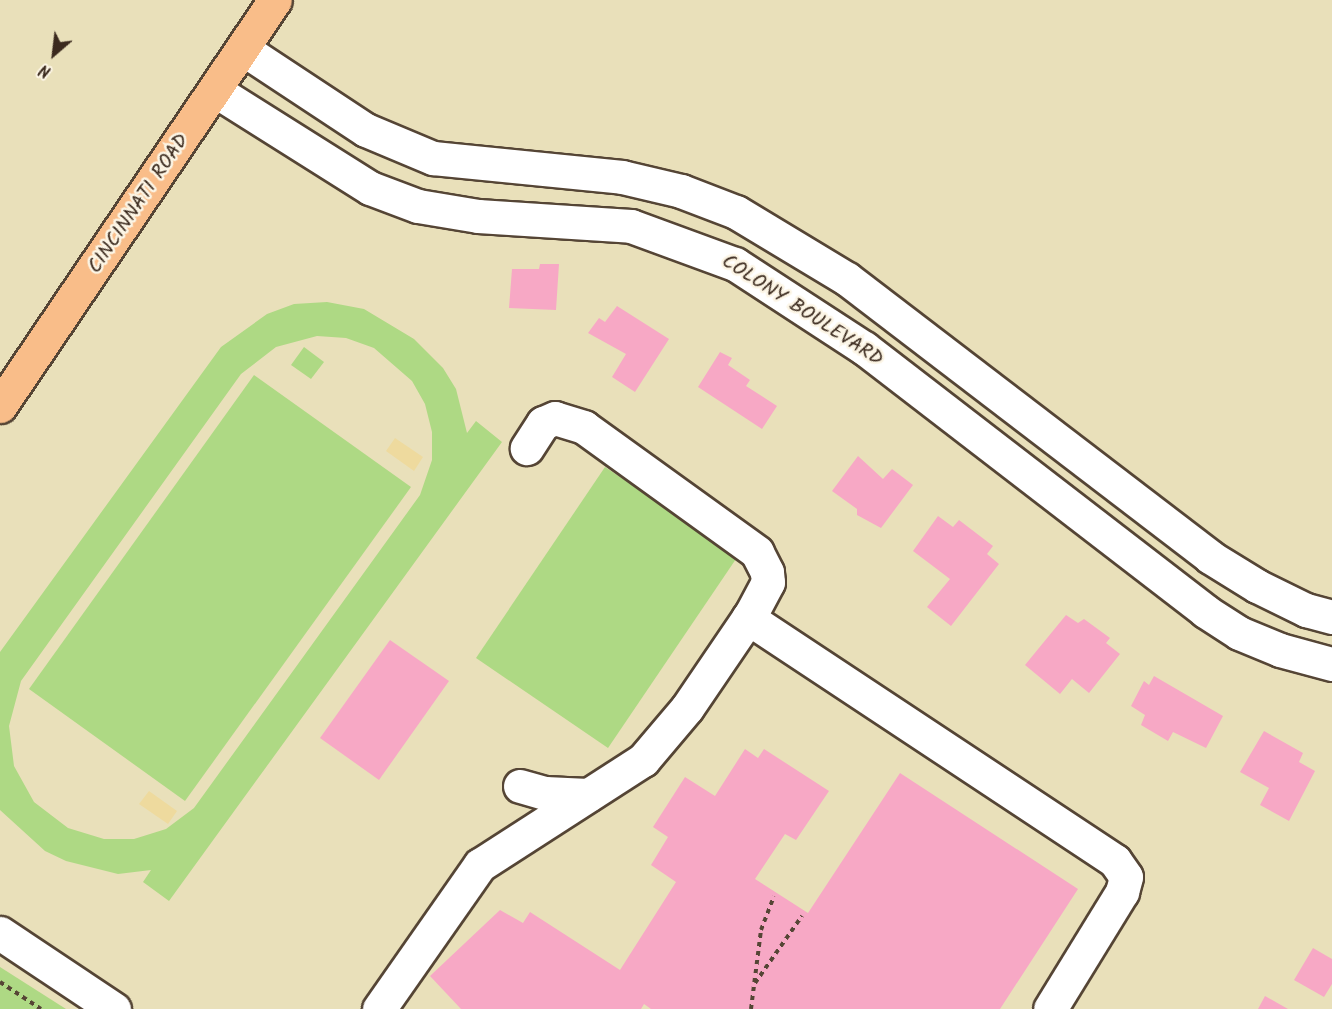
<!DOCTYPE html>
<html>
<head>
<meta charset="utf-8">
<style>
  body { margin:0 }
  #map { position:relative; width:1332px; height:1009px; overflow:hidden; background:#e9e0ba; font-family:Kalam,sans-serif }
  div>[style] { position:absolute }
  .green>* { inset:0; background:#aed984 }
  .sand>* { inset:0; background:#eeda9e }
  .building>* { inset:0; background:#f7a8c5 }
  .path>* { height:4px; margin-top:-2px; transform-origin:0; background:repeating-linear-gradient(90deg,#554535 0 4.5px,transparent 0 9px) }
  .roads { filter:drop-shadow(2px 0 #554535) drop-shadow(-2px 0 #554535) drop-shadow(0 2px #554535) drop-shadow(0 -2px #554535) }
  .minor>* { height:33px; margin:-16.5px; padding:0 16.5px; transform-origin:16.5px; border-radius:16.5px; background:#fff }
  .major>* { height:33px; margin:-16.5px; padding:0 16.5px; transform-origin:16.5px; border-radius:16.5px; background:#f9bd89 }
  span { translate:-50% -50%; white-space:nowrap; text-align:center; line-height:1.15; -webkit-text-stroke:5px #fcf5e5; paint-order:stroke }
  .street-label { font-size:20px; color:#3b2a1e }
  .north { position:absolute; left:24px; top:24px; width:60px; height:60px; -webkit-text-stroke:4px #fcf5e5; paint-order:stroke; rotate:208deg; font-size:16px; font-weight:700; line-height:24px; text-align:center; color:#3b2a1e }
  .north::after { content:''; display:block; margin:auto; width:21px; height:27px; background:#3b2a1e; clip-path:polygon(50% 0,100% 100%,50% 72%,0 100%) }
</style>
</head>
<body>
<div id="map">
  <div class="green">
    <i style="clip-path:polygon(evenodd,327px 302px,364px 309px,414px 339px,443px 368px,456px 389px,467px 433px,476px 421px,502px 442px,169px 901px,143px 882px,151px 870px,118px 874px,66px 861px,45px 851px,0 810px,0 652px,221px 347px,267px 314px,294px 304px,327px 302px,317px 336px,346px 338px,374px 348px,412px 381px,425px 404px,432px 432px,432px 460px,420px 495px,194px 808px,166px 829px,134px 839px,104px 839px,68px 828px,34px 802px,14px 766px,9px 726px,21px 681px,241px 374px,276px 347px,317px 336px)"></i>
    <i style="clip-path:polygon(304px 347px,324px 362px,311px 379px,291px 365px)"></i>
    <i style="clip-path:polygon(254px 375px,411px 487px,185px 801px,29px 689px)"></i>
    <i style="clip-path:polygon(605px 467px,738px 556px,608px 748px,476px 658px)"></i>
    <i style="clip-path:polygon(0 967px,66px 1009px,0 1009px)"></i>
  </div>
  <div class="sand">
    <i style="clip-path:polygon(395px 438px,423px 457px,414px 471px,386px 451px)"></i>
    <i style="clip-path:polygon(149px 791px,177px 811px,168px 824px,139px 804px)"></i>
  </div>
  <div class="building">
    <i style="clip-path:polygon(540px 264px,559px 264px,556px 310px,509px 308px,512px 269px,539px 269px)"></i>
    <i style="clip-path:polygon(617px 306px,669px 339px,635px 392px,612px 377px,626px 354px,588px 333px,599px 318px,605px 322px)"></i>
    <i style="clip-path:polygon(720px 352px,732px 358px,728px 365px,750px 380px,746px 386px,777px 406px,762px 429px,698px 387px)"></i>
    <i style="clip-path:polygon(858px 456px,883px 479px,892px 469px,913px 485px,881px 528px,857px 515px,857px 509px,832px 491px)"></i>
    <i style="clip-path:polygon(938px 516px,953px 527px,959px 520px,993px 546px,987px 554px,999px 564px,951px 626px,927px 607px,950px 579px,913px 551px)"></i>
    <i style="clip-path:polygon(1066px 615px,1078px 623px,1084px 619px,1110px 638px,1106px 643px,1120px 654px,1089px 693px,1072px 679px,1060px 694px,1025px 665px)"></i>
    <i style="clip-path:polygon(390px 640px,449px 681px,379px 780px,320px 738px)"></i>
    <i style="clip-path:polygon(1154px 676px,1223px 716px,1206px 748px,1173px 732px,1168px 741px,1141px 725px,1145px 715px,1131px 706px,1144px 681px,1149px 685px)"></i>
    <i style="clip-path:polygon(1264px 731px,1303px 753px,1299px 762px,1315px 771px,1289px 821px,1260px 805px,1269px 788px,1240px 772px)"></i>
    <i style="clip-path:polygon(745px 749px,758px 758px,764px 749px,829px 791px,796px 840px,785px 834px,755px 879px,808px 913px,900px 773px,1078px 889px,1000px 1009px,651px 1009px,644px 1004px,641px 1009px,461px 1009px,430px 976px,500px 910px,523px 923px,530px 912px,620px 970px,676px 882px,651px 865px,668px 837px,653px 827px,685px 777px,715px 796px)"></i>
    <i style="clip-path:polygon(1313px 948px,1332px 959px,1332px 984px,1324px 997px,1294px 980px)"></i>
    <i style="clip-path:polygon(1265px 996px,1288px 1009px,1258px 1009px)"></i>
  </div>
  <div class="path">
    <i style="left:0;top:982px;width:49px;rotate:33.4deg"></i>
    <i style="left:755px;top:983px;width:82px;rotate:-55deg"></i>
    <i style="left:751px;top:1009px;width:80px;rotate:-82.8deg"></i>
    <i style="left:761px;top:930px;width:36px;rotate:-69deg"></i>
  </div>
  <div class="roads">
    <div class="minor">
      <i style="left:243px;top:49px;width:147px;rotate:33.4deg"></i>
      <i style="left:366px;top:130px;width:73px;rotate:22.7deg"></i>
      <i style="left:433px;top:158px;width:190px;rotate:5.7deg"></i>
      <i style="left:622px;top:177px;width:61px;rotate:13.3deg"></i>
      <i style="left:681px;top:191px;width:59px;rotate:20.9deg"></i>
      <i style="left:736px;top:212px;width:130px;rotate:31.1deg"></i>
      <i style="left:847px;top:279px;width:457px;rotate:37.4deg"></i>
      <i style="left:1210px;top:557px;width:55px;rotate:31.7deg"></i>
      <i style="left:1257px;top:586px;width:55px;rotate:26.1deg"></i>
      <i style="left:1306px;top:610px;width:27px;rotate:15deg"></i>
      <i style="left:216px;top:91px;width:182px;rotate:32.2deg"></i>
      <i style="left:370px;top:188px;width:51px;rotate:20.6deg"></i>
      <i style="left:418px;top:206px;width:61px;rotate:9.5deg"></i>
      <i style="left:478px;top:216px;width:153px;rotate:3.7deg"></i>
      <i style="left:631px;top:226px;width:111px;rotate:20.1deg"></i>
      <i style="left:735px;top:264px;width:154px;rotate:33.1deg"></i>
      <i style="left:864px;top:348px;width:431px;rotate:37.6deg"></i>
      <i style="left:1205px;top:611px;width:40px;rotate:32.9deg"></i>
      <i style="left:1239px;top:633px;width:44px;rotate:22.5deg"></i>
      <i style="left:1280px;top:650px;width:54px;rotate:15.1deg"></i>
      <i style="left:748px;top:618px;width:440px;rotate:33.5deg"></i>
      <i style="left:1115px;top:861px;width:19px;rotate:55deg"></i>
      <i style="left:1126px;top:877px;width:16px;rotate:105deg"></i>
      <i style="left:1122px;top:892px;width:137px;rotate:121.6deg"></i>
      <i style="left:520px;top:786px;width:26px;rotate:16deg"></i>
      <i style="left:545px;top:793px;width:43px;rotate:2.7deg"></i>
      <i style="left:0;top:933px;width:137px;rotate:33.7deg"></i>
      <i style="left:379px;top:1009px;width:176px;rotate:-55deg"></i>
      <i style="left:480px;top:865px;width:194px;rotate:-32.8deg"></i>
      <i style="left:643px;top:760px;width:68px;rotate:-49.8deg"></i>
      <i style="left:687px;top:708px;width:114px;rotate:-55.8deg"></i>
      <i style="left:751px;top:614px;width:36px;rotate:-62deg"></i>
      <i style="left:768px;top:582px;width:10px;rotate:-96deg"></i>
      <i style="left:767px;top:572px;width:22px;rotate:-117deg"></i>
      <i style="left:757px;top:552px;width:213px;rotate:-144.2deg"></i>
      <i style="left:584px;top:427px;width:30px;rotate:-163deg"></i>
      <i style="left:555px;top:418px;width:13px;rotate:157deg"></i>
      <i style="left:543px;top:423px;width:30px;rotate:123deg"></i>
    </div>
    <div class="major">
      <i style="left:0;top:406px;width:490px;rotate:-55.9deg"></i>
    </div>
  </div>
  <div class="street-label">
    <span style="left:139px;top:204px;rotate:-56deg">CINCINNATI ROAD</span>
    <span style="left:802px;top:311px;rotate:33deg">COLONY BOULEVARD</span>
  </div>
  <div class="north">N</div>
</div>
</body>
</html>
